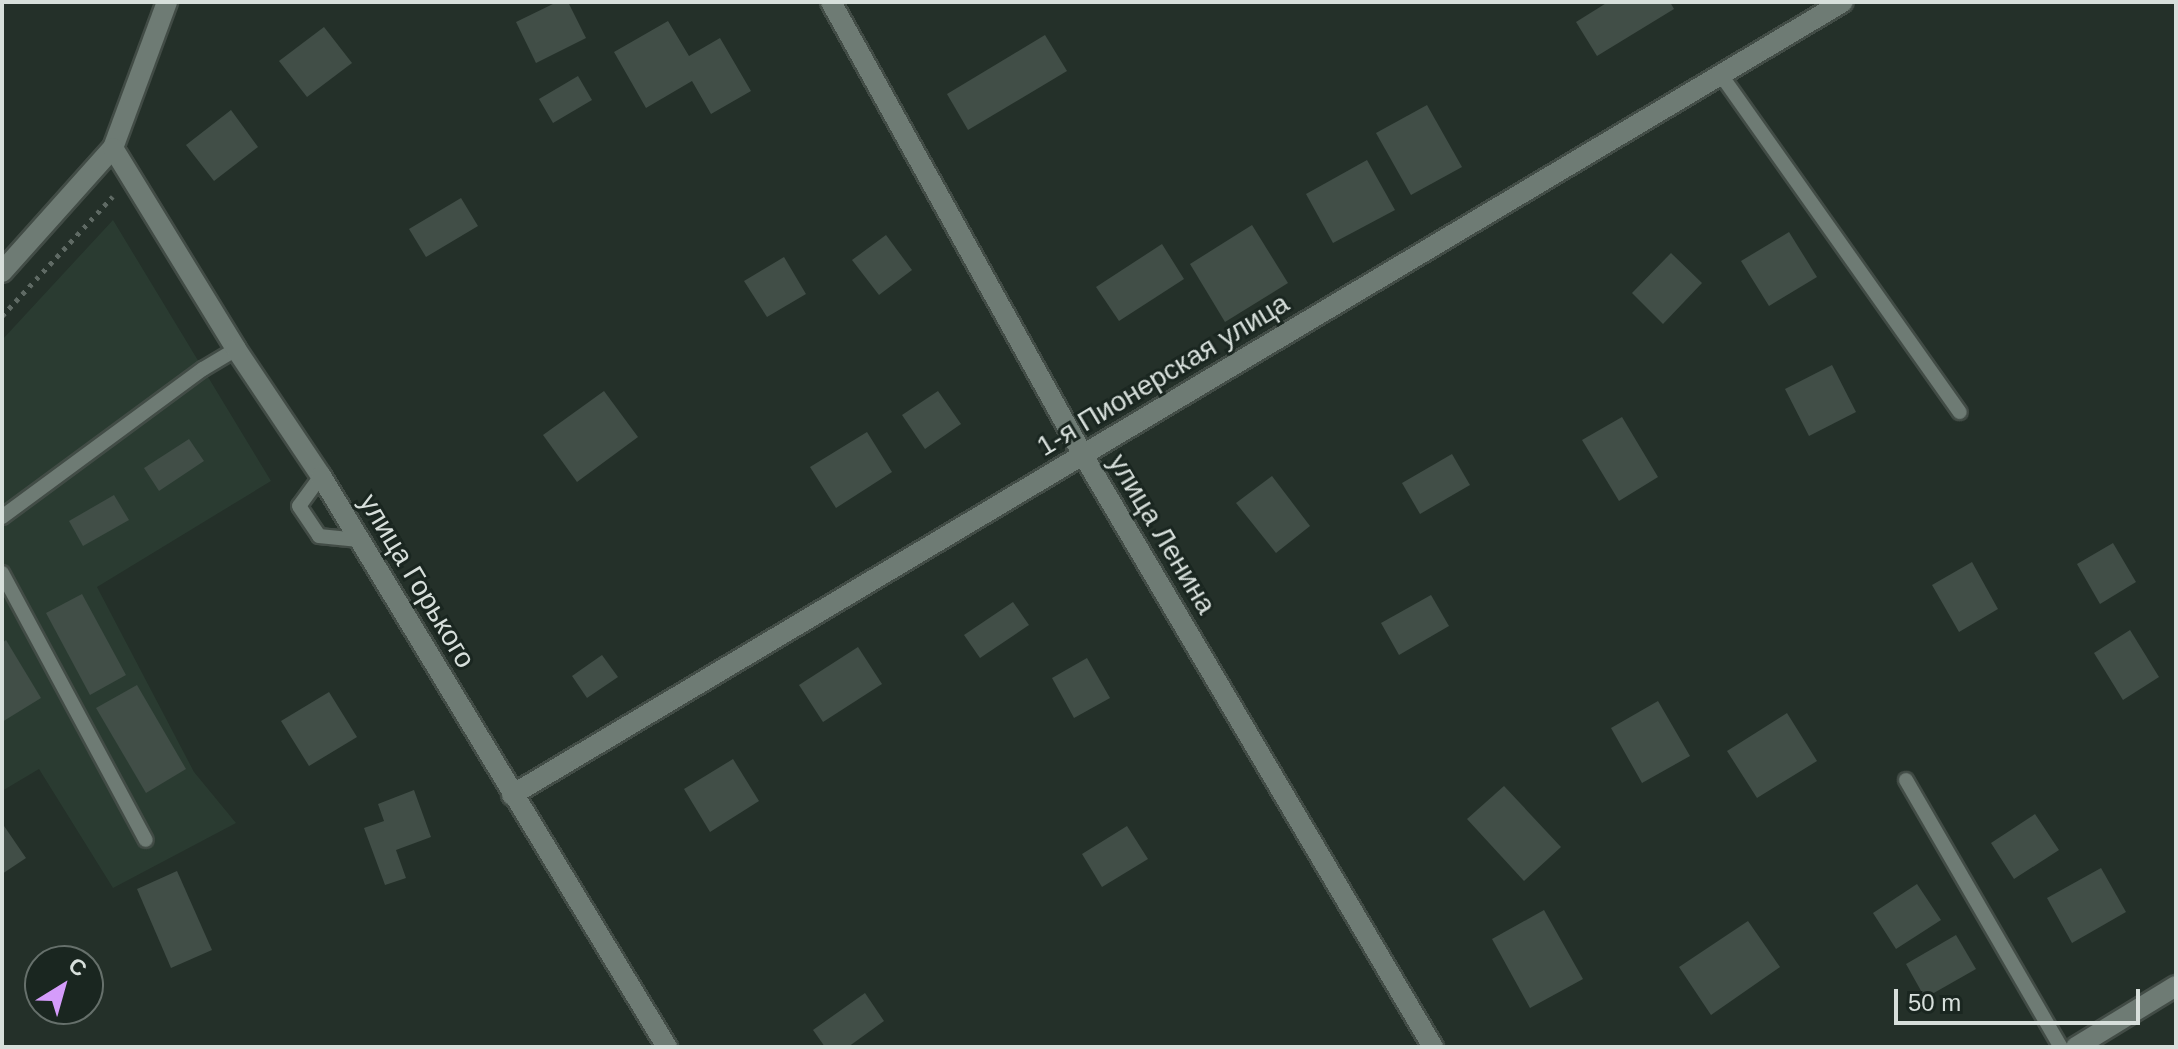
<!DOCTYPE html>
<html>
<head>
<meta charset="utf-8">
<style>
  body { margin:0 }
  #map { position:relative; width:2178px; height:1049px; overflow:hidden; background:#243029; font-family:Arial,sans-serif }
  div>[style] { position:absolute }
  .built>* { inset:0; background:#2a3b31 }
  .building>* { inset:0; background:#414e47 }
  .path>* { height:5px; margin-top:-2.5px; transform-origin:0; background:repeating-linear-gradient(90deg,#5f6a64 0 4px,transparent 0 10px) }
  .roads { filter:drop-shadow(2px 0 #424c46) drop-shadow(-2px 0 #424c46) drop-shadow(0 2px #424c46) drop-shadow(0 -2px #424c46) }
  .lane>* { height:14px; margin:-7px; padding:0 7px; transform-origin:7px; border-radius:7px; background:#6e7b74 }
  .street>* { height:20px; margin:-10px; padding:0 10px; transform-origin:10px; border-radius:10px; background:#6e7b74 }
  .secondary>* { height:20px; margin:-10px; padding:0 10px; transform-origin:10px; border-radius:10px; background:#6e7b74 }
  span { translate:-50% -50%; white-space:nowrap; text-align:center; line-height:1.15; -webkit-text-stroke:6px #1a2620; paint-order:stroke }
  .street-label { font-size:28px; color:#d7dfdb }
  .frame { position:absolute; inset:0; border:4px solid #d7dfdb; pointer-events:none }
  .north { position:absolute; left:24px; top:945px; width:80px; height:80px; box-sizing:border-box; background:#1a2620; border:2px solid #66706b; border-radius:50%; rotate:37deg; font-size:22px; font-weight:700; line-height:32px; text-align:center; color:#d7dfdb }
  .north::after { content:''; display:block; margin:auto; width:28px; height:36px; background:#d59cfb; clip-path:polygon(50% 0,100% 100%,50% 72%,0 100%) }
  .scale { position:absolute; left:1894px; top:989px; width:246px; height:36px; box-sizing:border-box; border:4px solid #d7dfdb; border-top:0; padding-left:10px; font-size:24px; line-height:28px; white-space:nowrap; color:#d7dfdb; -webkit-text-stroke:6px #1a2620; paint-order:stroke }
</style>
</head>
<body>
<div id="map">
  <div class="built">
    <i style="clip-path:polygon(113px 220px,271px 481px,97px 587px,194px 772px,236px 823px,113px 888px,39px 769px,2px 791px,2px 340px)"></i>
  </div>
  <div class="building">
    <i style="clip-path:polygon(557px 2px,568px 2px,586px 38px,536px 63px,516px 22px)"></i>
    <i style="clip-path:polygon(1608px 2px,1670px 2px,1674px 9px,1597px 56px,1576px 22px)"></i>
    <i style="clip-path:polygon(668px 21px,689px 56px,720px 38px,751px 91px,711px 114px,692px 81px,646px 108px,614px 52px)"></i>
    <i style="clip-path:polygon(324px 27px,352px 63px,307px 97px,279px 61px)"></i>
    <i style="clip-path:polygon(1045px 35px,1067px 71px,968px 130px,947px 94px)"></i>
    <i style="clip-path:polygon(578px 76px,592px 100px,553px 123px,539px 99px)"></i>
    <i style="clip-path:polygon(1427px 105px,1462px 167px,1411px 195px,1376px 133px)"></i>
    <i style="clip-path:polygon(231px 110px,258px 147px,214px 181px,186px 145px)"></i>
    <i style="clip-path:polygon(1367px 160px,1395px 210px,1333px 243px,1306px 194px)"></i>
    <i style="clip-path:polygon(461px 198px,478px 226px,426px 257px,409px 229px)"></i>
    <i style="clip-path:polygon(1252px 225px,1288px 283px,1225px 322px,1190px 264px)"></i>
    <i style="clip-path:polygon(1789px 232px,1817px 277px,1769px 306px,1741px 261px)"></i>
    <i style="clip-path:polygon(886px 235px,912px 270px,879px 295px,852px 260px)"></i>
    <i style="clip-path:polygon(1162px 244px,1184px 279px,1119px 321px,1096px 287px)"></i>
    <i style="clip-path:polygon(1671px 253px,1702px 283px,1663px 324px,1632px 293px)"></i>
    <i style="clip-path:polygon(784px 257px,806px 294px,767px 317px,744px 281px)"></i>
    <i style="clip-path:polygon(1832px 365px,1856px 412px,1809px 436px,1785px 389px)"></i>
    <i style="clip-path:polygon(604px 391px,638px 437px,577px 482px,543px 435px)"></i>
    <i style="clip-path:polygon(938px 391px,961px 424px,925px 449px,902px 415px)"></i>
    <i style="clip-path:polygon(1622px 417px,1658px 477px,1619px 501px,1582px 440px)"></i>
    <i style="clip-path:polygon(867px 432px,892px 472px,836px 508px,810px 467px)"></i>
    <i style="clip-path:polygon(189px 439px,204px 461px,159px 491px,144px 468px)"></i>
    <i style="clip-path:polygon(1452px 454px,1470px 485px,1420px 514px,1402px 483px)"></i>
    <i style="clip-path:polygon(1272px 476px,1310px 526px,1276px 553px,1236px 503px)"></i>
    <i style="clip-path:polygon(114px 495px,129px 520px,83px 546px,69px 521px)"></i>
    <i style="clip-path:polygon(2113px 543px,2136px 582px,2100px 604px,2077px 564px)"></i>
    <i style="clip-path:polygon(1972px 562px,1998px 609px,1959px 632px,1932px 585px)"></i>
    <i style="clip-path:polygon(82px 594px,126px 675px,90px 695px,46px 613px)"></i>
    <i style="clip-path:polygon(1431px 595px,1449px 626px,1399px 655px,1381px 623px)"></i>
    <i style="clip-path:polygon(1013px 602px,1029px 625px,980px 658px,964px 635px)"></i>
    <i style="clip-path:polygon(2130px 630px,2159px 677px,2123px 700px,2094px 653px)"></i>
    <i style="clip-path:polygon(6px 640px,41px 698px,2px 722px,2px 643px)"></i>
    <i style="clip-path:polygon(858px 647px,882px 684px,823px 722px,799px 685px)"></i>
    <i style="clip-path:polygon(602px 655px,618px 677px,587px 698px,572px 676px)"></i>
    <i style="clip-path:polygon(1087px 658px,1110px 698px,1074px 718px,1052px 678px)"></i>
    <i style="clip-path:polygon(137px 685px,186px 769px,146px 793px,96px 708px)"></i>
    <i style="clip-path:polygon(329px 692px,357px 737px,309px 766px,281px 721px)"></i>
    <i style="clip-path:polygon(1658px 701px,1690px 756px,1642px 783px,1611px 728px)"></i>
    <i style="clip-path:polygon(1787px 713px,1817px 761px,1757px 798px,1727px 751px)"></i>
    <i style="clip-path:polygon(733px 759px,759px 801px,710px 832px,684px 789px)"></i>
    <i style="clip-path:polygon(1504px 786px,1561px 847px,1524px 881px,1467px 819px)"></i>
    <i style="clip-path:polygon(414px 790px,431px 837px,396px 850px,406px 878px,385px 885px,364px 828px,384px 821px,378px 804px)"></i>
    <i style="clip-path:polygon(2035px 814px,2059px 850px,2014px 879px,1991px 843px)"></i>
    <i style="clip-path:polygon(2px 823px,26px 858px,2px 874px)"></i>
    <i style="clip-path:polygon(1127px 826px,1148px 859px,1102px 887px,1082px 854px)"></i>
    <i style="clip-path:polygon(2101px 868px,2126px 912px,2072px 943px,2047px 898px)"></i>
    <i style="clip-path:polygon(177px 871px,212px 950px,171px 968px,137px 889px)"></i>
    <i style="clip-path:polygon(1917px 884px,1941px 920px,1896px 949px,1873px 913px)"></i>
    <i style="clip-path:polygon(1544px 910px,1583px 979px,1530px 1008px,1492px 939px)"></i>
    <i style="clip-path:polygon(1748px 921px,1780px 967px,1711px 1015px,1679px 967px)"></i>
    <i style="clip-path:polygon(1956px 935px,1976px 969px,1925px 998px,1906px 964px)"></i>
    <i style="clip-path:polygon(865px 993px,884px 1021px,848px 1047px,825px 1047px,813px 1030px)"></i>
  </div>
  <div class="path">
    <i style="left:2px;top:316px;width:163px;rotate:-47.2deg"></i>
  </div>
  <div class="roads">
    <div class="lane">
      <i style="left:1721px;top:75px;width:413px;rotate:54.7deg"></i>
      <i style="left:321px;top:476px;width:37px;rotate:126deg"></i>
      <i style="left:299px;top:506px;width:36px;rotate:56deg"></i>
      <i style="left:319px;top:536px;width:40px;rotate:5.7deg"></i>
      <i style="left:2px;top:517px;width:250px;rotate:-36.4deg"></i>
      <i style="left:203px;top:369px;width:39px;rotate:-31deg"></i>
      <i style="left:2px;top:573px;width:303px;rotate:61.7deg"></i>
      <i style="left:1906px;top:780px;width:309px;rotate:59.9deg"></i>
    </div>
    <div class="street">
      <i style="left:831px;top:2px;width:518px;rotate:60.91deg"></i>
      <i style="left:1083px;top:455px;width:688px;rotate:59.41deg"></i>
      <i style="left:113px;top:148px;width:156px;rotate:-69.7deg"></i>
      <i style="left:512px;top:795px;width:1549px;rotate:-30.79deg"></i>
      <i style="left:2076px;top:1047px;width:117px;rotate:-31.4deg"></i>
    </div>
    <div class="secondary">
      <i style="left:2px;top:272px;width:166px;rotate:-48.2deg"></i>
      <i style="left:113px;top:148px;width:236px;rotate:58.5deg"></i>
      <i style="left:236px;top:349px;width:153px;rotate:56.2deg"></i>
      <i style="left:321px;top:476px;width:668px;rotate:58.79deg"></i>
    </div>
  </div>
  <div class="street-label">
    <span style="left:1163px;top:375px;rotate:-31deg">1-я Пионерская улица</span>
    <span style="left:1162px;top:534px;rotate:59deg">улица Ленина</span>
    <span style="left:417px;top:581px;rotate:59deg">улица Горького</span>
  </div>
  <div class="frame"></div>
  <div class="north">С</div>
  <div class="scale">50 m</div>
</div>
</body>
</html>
